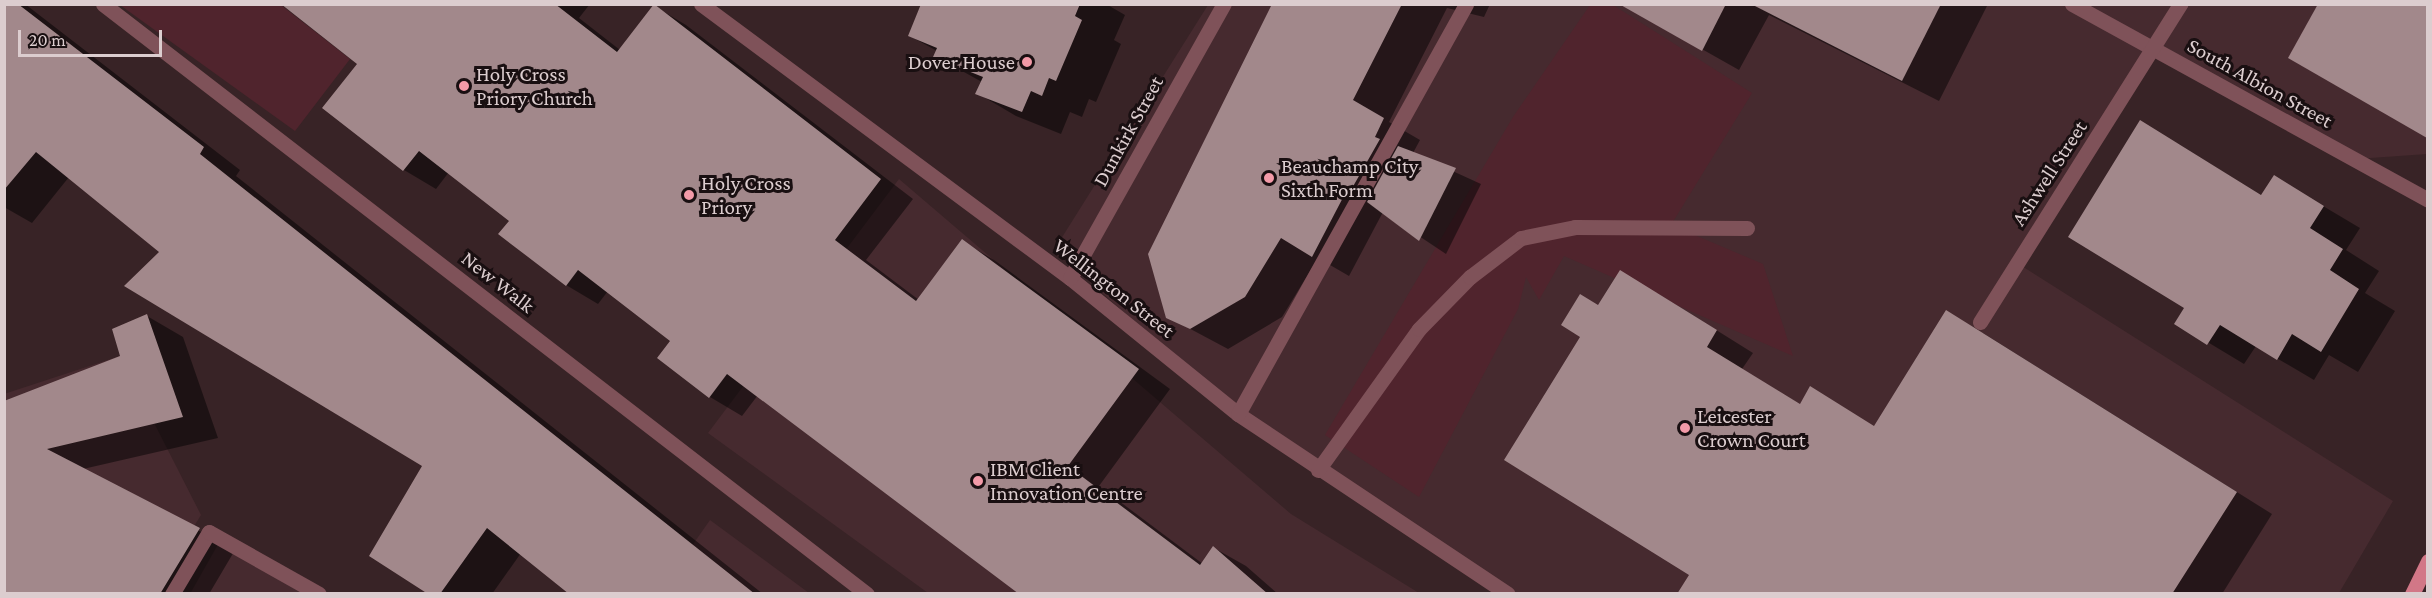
<!DOCTYPE html>
<html>
<head>
<meta charset="utf-8">
<style>
  body { margin:0 }
  #map { position:relative; width:2432px; height:598px; overflow:hidden; background:#382326; font-family:"Crimson Pro",serif }
  div>[style] { position:absolute }
  .built>* { inset:0; background:#462a2f }
  .green>* { inset:0; background:#50242d }
  .shadow>* { inset:0; background:#0007 }
  .building>* { inset:0; background:#a2888b }
  .minor>* { height:15px; margin:-7.5px; padding:0 7.5px; transform-origin:7.5px; border-radius:7.5px; background:#7f5259 }
  .major>* { height:15px; margin:-7.5px; padding:0 7.5px; transform-origin:7.5px; border-radius:7.5px; background:#d27787 }
  .dots>* { width:16px; height:16px; translate:-50% -50%; box-sizing:border-box; border:3px solid #190f11; border-radius:50% }
  span { translate:-50% -50%; white-space:nowrap; text-align:center; line-height:1.15; -webkit-text-stroke:6px #190f11; paint-order:stroke }
  .poi-label { font-size:21px; color:#dccdcf }
  .right { translate:-100% -50%; text-align:right }
  .left { translate:0 -50%; text-align:left }
  .street-label { font-size:21px; color:#dccdcf }
  .frame { position:absolute; inset:0; border:6px solid #dccdcf; pointer-events:none }
  .scale { position:absolute; left:18px; top:30px; width:144px; height:27px; box-sizing:border-box; border:3px solid #dccdcf; border-top:0; padding-left:8px; font-size:18px; line-height:21px; white-space:nowrap; color:#dccdcf; -webkit-text-stroke:4px #190f11; paint-order:stroke }
</style>
</head>
<body>
<div id="map">
  <div class="built">
    <i style="clip-path:polygon(1208px 5px,2427px 5px,2427px 154px,2356px 159px,2154px 49px,2017px 263px,2393px 501px,2339px 593px,1499px 593px,1238px 414px,1054px 250px)"></i>
    <i style="clip-path:polygon(899px 179px,1291px 514px,1419px 593px,928px 593px,708px 433px)"></i>
    <i style="clip-path:polygon(120px 356px,201px 515px,153px 593px,5px 593px,4px 394px)"></i>
    <i style="clip-path:polygon(710px 520px,809px 593px,658px 594px)"></i>
    <i style="clip-path:polygon(221px 539px,319px 594px,190px 594px)"></i>
  </div>
  <div class="green">
    <i style="clip-path:polygon(120px 5px,281px 5px,350px 59px,295px 131px)"></i>
    <i style="clip-path:polygon(1590px 5px,1613px 5px,1752px 93px,1671px 225px,1763px 264px,1793px 356px,1564px 256px,1539px 300px,1526px 277px,1518px 309px,1419px 497px,1325px 435px,1513px 117px)"></i>
  </div>
  <div class="shadow">
    <i style="clip-path:polygon(4px 4px,25px 4px,240px 170px,236px 176px,763px 594px,565px 594px,568px 591px,521px 553px,492px 594px,430px 594px,424px 466px,69px 177px,32px 223px,4px 207px)"></i>
    <i style="clip-path:polygon(283px 4px,590px 4px,579px 18px,620px 50px,654px 6px,686px 25px,913px 199px,866px 260px,919px 300px,962px 241px,994px 260px,1170px 389px,1099px 486px,1203px 564px,1214px 548px,1246px 566px,1278px 594px,1021px 594px,758px 395px,742px 416px,710px 397px,659px 358px,672px 340px,608px 291px,598px 304px,566px 285px,511px 220px,449px 172px,436px 189px,404px 170px,359px 64px)"></i>
    <i style="clip-path:polygon(1034px 4px,1106px 4px,1125px 15px,1114px 40px,1121px 44px,1096px 102px,1089px 99px,1082px 117px,1070px 112px,1061px 134px,1016px 116px,977px 93px,982px 82px,935px 56px,937px 51px,910px 36px)"></i>
    <i style="clip-path:polygon(1274px 4px,1490px 4px,1484px 17px,1447px 8px,1389px 122px,1420px 140px,1413px 153px,1481px 184px,1446px 254px,1383px 212px,1349px 276px,1318px 258px,1282px 317px,1228px 349px,1168px 317px)"></i>
    <i style="clip-path:polygon(1622px 4px,1988px 4px,1939px 101px,1769px 15px,1739px 70px)"></i>
    <i style="clip-path:polygon(2320px 4px,2428px 4px,2428px 136px,2326px 78px)"></i>
    <i style="clip-path:polygon(2177px 143px,2262px 196px,2274px 177px,2360px 228px,2346px 250px,2379px 271px,2365px 293px,2395px 311px,2358px 372px,2329px 355px,2314px 380px,2256px 346px,2244px 364px,2176px 323px,2186px 307px)"></i>
    <i style="clip-path:polygon(1657px 293px,1753px 353px,1742px 369px,1801px 405px,1875px 427px,1983px 333px,2272px 514px,2222px 594px,1689px 594px,1691px 574px,1599px 306px)"></i>
    <i style="clip-path:polygon(147px 316px,183px 337px,218px 438px,83px 469px,235px 550px,209px 594px,4px 594px,4px 403px,122px 357px)"></i>
  </div>
  <div class="building">
    <i style="clip-path:polygon(4px 4px,18px 4px,204px 147px,200px 154px,755px 594px,569px 594px,487px 528px,440px 594px,428px 594px,369px 556px,422px 466px,124px 286px,159px 252px,36px 152px,4px 190px)"></i>
    <i style="clip-path:polygon(281px 4px,555px 4px,617px 52px,654px 4px,881px 179px,835px 240px,916px 301px,962px 239px,1139px 369px,1068px 466px,1200px 565px,1213px 546px,1268px 594px,1019px 594px,727px 374px,709px 398px,657px 358px,670px 341px,578px 270px,566px 286px,498px 234px,509px 221px,419px 151px,403px 171px,322px 108px,357px 64px)"></i>
    <i style="clip-path:polygon(921px 4px,1080px 4px,1075px 16px,1082px 20px,1056px 81px,1049px 78px,1042px 96px,1031px 91px,1022px 112px,975px 94px,983px 77px,933px 57px,937px 48px,908px 36px)"></i>
    <i style="clip-path:polygon(1272px 4px,1402px 4px,1353px 100px,1384px 118px,1375px 137px,1380px 139px,1351px 190px,1348px 188px,1312px 257px,1281px 238px,1245px 297px,1190px 329px,1166px 318px,1148px 254px)"></i>
    <i style="clip-path:polygon(1619px 4px,1726px 4px,1702px 51px)"></i>
    <i style="clip-path:polygon(1751px 4px,1941px 4px,1902px 81px)"></i>
    <i style="clip-path:polygon(2318px 4px,2427px 4px,2427px 138px,2288px 58px)"></i>
    <i style="clip-path:polygon(2140px 120px,2261px 195px,2274px 175px,2324px 206px,2310px 228px,2343px 249px,2330px 270px,2359px 289px,2321px 352px,2292px 334px,2277px 360px,2220px 325px,2207px 345px,2174px 324px,2184px 308px,2068px 237px)"></i>
    <i style="clip-path:polygon(1398px 146px,1456px 168px,1419px 241px,1367px 202px)"></i>
    <i style="clip-path:polygon(1620px 270px,1717px 330px,1707px 347px,1800px 404px,1810px 386px,1874px 426px,1946px 310px,2237px 492px,2172px 594px,1677px 594px,1689px 575px,1504px 460px,1580px 337px,1561px 325px,1580px 294px,1598px 305px)"></i>
    <i style="clip-path:polygon(147px 314px,183px 417px,47px 449px,200px 528px,160px 594px,4px 594px,4px 401px,120px 356px,112px 329px)"></i>
  </div>
  <div class="minor">
    <i style="left:103px;top:4px;width:965px;rotate:37.68deg"></i>
    <i style="left:701px;top:4px;width:460px;rotate:36.6deg"></i>
    <i style="left:1070px;top:278px;width:216px;rotate:39deg"></i>
    <i style="left:1238px;top:414px;width:324px;rotate:33.7deg"></i>
    <i style="left:2072px;top:4px;width:406px;rotate:28.8deg"></i>
    <i style="left:1070px;top:278px;width:314px;rotate:-60.7deg"></i>
    <i style="left:1980px;top:322px;width:376px;rotate:-57.8deg"></i>
    <i style="left:1238px;top:414px;width:469px;rotate:-60.9deg"></i>
    <i style="left:1318px;top:470px;width:173px;rotate:-54.4deg"></i>
    <i style="left:1419px;top:329px;width:73px;rotate:-45.6deg"></i>
    <i style="left:1470px;top:277px;width:64px;rotate:-37.4deg"></i>
    <i style="left:1521px;top:238px;width:55px;rotate:-11.5deg"></i>
    <i style="left:1575px;top:227px;width:172px;rotate:0.3deg"></i>
    <i style="left:172px;top:594px;width:72px;rotate:-59.2deg"></i>
    <i style="left:209px;top:532px;width:126px;rotate:29.4deg"></i>
  </div>
  <div class="major">
    <i style="left:2412px;top:594px;width:37px;rotate:-64deg"></i>
  </div>
  <div class="dots">
    <i style="left:1027px;top:62px;background:#f39aa8"></i>
    <i style="left:464px;top:86px;background:#f39aa8"></i>
    <i style="left:1269px;top:178px;background:#f39aa8"></i>
    <i style="left:689px;top:195px;background:#f39aa8"></i>
    <i style="left:1685px;top:428px;background:#f39aa8"></i>
    <i style="left:978px;top:481px;background:#f39aa8"></i>
  </div>
  <div class="poi-label">
    <span class="right" style="left:1015px;top:62px">Dover House</span>
    <span class="left" style="left:476px;top:86px">Holy Cross<br>Priory Church</span>
    <span class="left" style="left:1281px;top:178px">Beauchamp City<br>Sixth Form</span>
    <span class="left" style="left:701px;top:195px">Holy Cross<br>Priory</span>
    <span class="left" style="left:1697px;top:428px">Leicester<br>Crown Court</span>
    <span class="left" style="left:990px;top:481px">IBM Client<br>Innovation Centre</span>
  </div>
  <div class="street-label">
    <span style="left:2260px;top:83px;rotate:29deg">South Albion Street</span>
    <span style="left:1128px;top:131px;rotate:-61deg">Dunkirk Street</span>
    <span style="left:2049px;top:173px;rotate:-57deg">Ashwell Street</span>
    <span style="left:498px;top:282px;rotate:38deg">New Walk</span>
    <span style="left:1114px;top:288px;rotate:38deg">Wellington Street</span>
  </div>
  <div class="frame"></div>
  <div class="scale">20 m</div>
</div>
</body>
</html>
